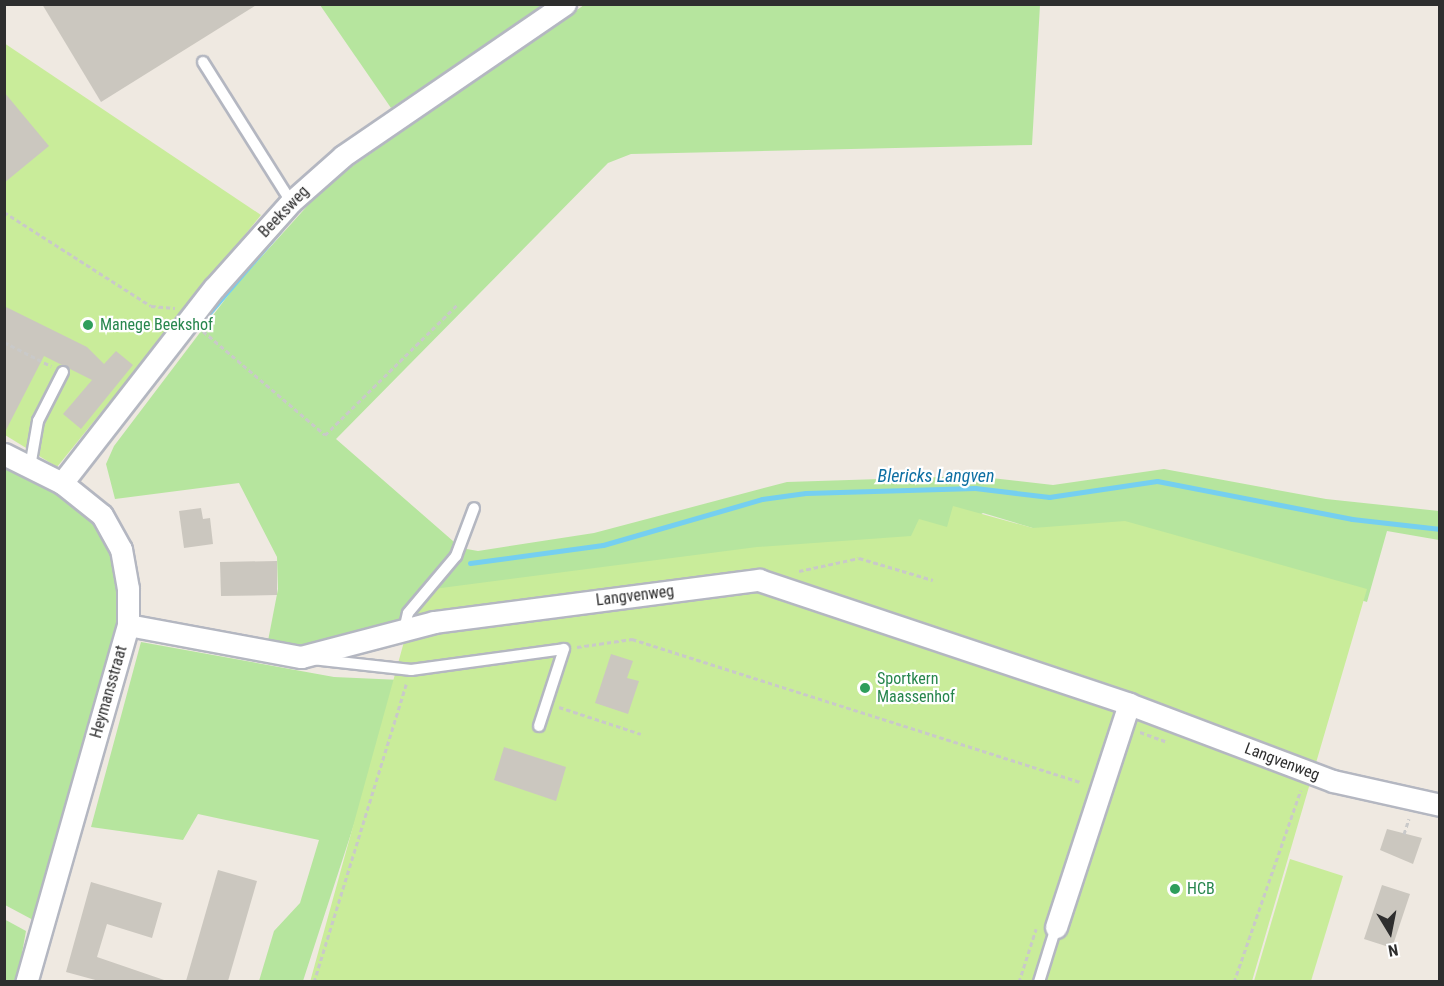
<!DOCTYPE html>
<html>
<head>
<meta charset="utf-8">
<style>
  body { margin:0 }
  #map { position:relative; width:1444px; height:986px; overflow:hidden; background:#efe9e1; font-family:"Roboto Condensed",sans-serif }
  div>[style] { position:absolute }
  .green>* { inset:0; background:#b6e59e }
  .pitch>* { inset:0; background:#c9ec9a }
  .stream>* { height:5px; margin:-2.5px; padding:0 2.5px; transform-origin:2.5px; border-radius:2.5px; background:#75cff0 }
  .building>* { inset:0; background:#cbc7bf }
  .path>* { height:3px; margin-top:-1.5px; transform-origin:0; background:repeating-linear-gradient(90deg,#c9c9c9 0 4.5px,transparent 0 7.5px) }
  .roads { filter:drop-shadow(2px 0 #b4b7c1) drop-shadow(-2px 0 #b4b7c1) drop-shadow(0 2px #b4b7c1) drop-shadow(0 -2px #b4b7c1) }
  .lane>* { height:10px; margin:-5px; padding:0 5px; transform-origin:5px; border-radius:5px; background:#fff }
  .street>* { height:21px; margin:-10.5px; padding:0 10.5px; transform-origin:10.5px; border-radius:10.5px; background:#fff }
  .dots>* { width:16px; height:16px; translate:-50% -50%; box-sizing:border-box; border:3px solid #fff; border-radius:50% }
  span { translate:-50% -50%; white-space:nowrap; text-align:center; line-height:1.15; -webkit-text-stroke:4.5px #fff; paint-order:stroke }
  .street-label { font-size:16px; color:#2e2e2e }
  .leisure-label { font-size:16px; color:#27864d }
  .left { translate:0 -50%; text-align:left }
  .water-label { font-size:18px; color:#0d6fa3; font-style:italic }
  .frame { position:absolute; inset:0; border:6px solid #2e2e2e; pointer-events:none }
  .north { position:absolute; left:1360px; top:902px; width:60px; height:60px; -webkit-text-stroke:4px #fff; paint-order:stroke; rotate:170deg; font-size:16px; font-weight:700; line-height:24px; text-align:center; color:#2e2e2e }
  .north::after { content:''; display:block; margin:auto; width:21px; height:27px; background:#2e2e2e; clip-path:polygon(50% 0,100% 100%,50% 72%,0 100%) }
</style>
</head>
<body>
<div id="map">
  <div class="green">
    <i style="clip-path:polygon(320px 5px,549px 5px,391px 108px)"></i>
    <i style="clip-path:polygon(584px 5px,1040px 5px,1032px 145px,631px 154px,608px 163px,336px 439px,461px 548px,478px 551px,594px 533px,787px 482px,974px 476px,1053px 485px,1164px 469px,1326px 499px,1439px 511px,1439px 540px,1387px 531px,1367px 602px,1159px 538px,1136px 559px,983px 513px,903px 556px,434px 616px,313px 649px,267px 646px,278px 589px,277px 557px,239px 483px,115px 499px,106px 464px,114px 446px,236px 285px,328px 183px)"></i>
    <i style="clip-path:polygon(4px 463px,73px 499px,96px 520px,109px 540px,124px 623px,35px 921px,5px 905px)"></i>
    <i style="clip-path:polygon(141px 642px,334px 677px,401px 680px,303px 981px,259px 981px,274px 931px,300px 903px,319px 840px,198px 814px,183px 840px,91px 827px)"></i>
    <i style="clip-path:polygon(4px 919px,26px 931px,17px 981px,5px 981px)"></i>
  </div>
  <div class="pitch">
    <i style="clip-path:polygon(4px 43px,261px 215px,57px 467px,5px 435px)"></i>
    <i style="clip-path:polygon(953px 506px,1033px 528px,1125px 521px,1367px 589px,1252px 981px,310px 982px,418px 591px,757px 547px,911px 536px,919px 519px,947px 527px)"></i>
    <i style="clip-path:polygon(1290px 859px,1343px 876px,1311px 981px,1254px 981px)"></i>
  </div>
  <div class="stream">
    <i style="left:204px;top:319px;width:118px;rotate:-49.5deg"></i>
    <i style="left:470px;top:563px;width:134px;rotate:-7.7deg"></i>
    <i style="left:603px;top:545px;width:166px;rotate:-16.1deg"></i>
    <i style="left:762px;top:499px;width:44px;rotate:-7.8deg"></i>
    <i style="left:806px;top:493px;width:169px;rotate:-1.7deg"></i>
    <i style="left:975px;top:488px;width:75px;rotate:6.9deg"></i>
    <i style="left:1049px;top:497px;width:109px;rotate:-8.4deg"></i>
    <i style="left:1157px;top:481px;width:199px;rotate:11deg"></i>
    <i style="left:1352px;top:519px;width:89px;rotate:6.5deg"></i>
  </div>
  <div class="building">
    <i style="clip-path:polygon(42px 4px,258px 4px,101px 102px)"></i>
    <i style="clip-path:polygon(4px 92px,49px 146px,4px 183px)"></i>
    <i style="clip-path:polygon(4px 306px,87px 347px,104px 364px,116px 351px,133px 365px,81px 429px,63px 414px,92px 380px,44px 356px,4px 434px)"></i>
    <i style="clip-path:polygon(201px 508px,203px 519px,210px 518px,213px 544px,184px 548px,179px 511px)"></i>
    <i style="clip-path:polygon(277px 561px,277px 595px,221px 596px,220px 562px)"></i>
    <i style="clip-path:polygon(611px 654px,633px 661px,627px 678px,639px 681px,628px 714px,595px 703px)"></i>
    <i style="clip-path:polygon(504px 747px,566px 767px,556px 801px,494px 780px)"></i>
    <i style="clip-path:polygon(1387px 829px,1422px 838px,1413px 864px,1380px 850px)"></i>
    <i style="clip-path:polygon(218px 870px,257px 881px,228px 981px,186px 981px)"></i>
    <i style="clip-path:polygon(91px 882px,162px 903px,152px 938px,107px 924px,97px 957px,167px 981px,99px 981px,66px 972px)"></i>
    <i style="clip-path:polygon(1382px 885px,1410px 894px,1392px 948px,1364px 939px)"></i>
  </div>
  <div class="path">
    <i style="left:4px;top:212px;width:174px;rotate:32.6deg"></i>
    <i style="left:151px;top:306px;width:24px;rotate:5deg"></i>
    <i style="left:203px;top:331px;width:160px;rotate:40.4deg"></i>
    <i style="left:325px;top:435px;width:187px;rotate:-44.6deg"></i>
    <i style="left:4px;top:342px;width:53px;rotate:27.1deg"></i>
    <i style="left:799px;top:571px;width:61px;rotate:-12.2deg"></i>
    <i style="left:859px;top:558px;width:77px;rotate:16.6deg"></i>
    <i style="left:577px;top:647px;width:56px;rotate:-8.3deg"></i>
    <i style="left:632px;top:639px;width:472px;rotate:17.7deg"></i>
    <i style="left:559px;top:707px;width:86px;rotate:18.2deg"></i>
    <i style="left:1140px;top:732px;width:27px;rotate:20deg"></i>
    <i style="left:1404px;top:834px;width:16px;rotate:-72deg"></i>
    <i style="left:314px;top:982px;width:312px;rotate:-72.8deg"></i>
    <i style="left:1019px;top:982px;width:56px;rotate:-72.2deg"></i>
    <i style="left:1234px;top:982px;width:203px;rotate:-70.8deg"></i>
  </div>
  <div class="roads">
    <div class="lane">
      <i style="left:203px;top:62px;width:165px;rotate:57.8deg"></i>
      <i style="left:30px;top:467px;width:47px;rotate:-80.1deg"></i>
      <i style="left:38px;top:421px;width:55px;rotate:-63deg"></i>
      <i style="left:404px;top:630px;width:17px;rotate:-77deg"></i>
      <i style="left:408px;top:613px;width:75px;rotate:-49.9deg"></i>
      <i style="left:456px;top:556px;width:51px;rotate:-69.4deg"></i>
      <i style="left:312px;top:659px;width:100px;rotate:6.3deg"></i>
      <i style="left:411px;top:670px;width:154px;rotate:-7.8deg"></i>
      <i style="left:564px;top:649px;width:81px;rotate:108deg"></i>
      <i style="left:1039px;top:982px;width:58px;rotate:-72.8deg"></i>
    </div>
    <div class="street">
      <i style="left:4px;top:454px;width:65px;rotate:26.6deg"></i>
      <i style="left:62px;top:483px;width:51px;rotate:38.7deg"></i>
      <i style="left:102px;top:515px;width:39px;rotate:61deg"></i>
      <i style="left:121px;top:549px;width:40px;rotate:80deg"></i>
      <i style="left:128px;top:588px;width:37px;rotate:90deg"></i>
      <i style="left:128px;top:625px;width:371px;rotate:105.9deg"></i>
      <i style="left:62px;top:483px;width:247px;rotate:-52.1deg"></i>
      <i style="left:214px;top:288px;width:115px;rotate:-48.2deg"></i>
      <i style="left:291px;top:202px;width:69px;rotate:-41.5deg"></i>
      <i style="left:343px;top:156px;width:269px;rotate:-34.4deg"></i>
      <i style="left:128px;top:625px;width:176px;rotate:10.5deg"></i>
      <i style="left:301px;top:657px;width:138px;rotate:-14.7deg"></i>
      <i style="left:434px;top:622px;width:328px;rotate:-7.4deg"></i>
      <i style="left:759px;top:580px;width:390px;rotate:18.5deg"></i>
      <i style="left:1129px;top:704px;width:218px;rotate:20.7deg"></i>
      <i style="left:1333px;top:781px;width:110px;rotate:12.6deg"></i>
      <i style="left:1056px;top:927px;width:235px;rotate:-71.9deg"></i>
    </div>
  </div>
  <div class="dots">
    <i style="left:88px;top:325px;background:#2e9e5b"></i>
    <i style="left:865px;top:688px;background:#2e9e5b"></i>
    <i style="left:1175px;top:889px;background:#2e9e5b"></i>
  </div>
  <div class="street-label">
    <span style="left:284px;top:212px;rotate:-46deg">Beeksweg</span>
    <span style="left:635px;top:596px;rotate:-7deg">Langvenweg</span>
    <span style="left:109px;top:692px;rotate:-74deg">Heymansstraat</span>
    <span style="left:1282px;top:762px;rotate:21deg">Langvenweg</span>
  </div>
  <div class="leisure-label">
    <span class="left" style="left:100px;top:325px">Manege Beekshof</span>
    <span class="left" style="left:877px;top:688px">Sportkern<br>Maassenhof</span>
    <span class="left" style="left:1187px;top:889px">HCB</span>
  </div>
  <div class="water-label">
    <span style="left:936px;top:476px">Blericks Langven</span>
  </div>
  <div class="frame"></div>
  <div class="north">N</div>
</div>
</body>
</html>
